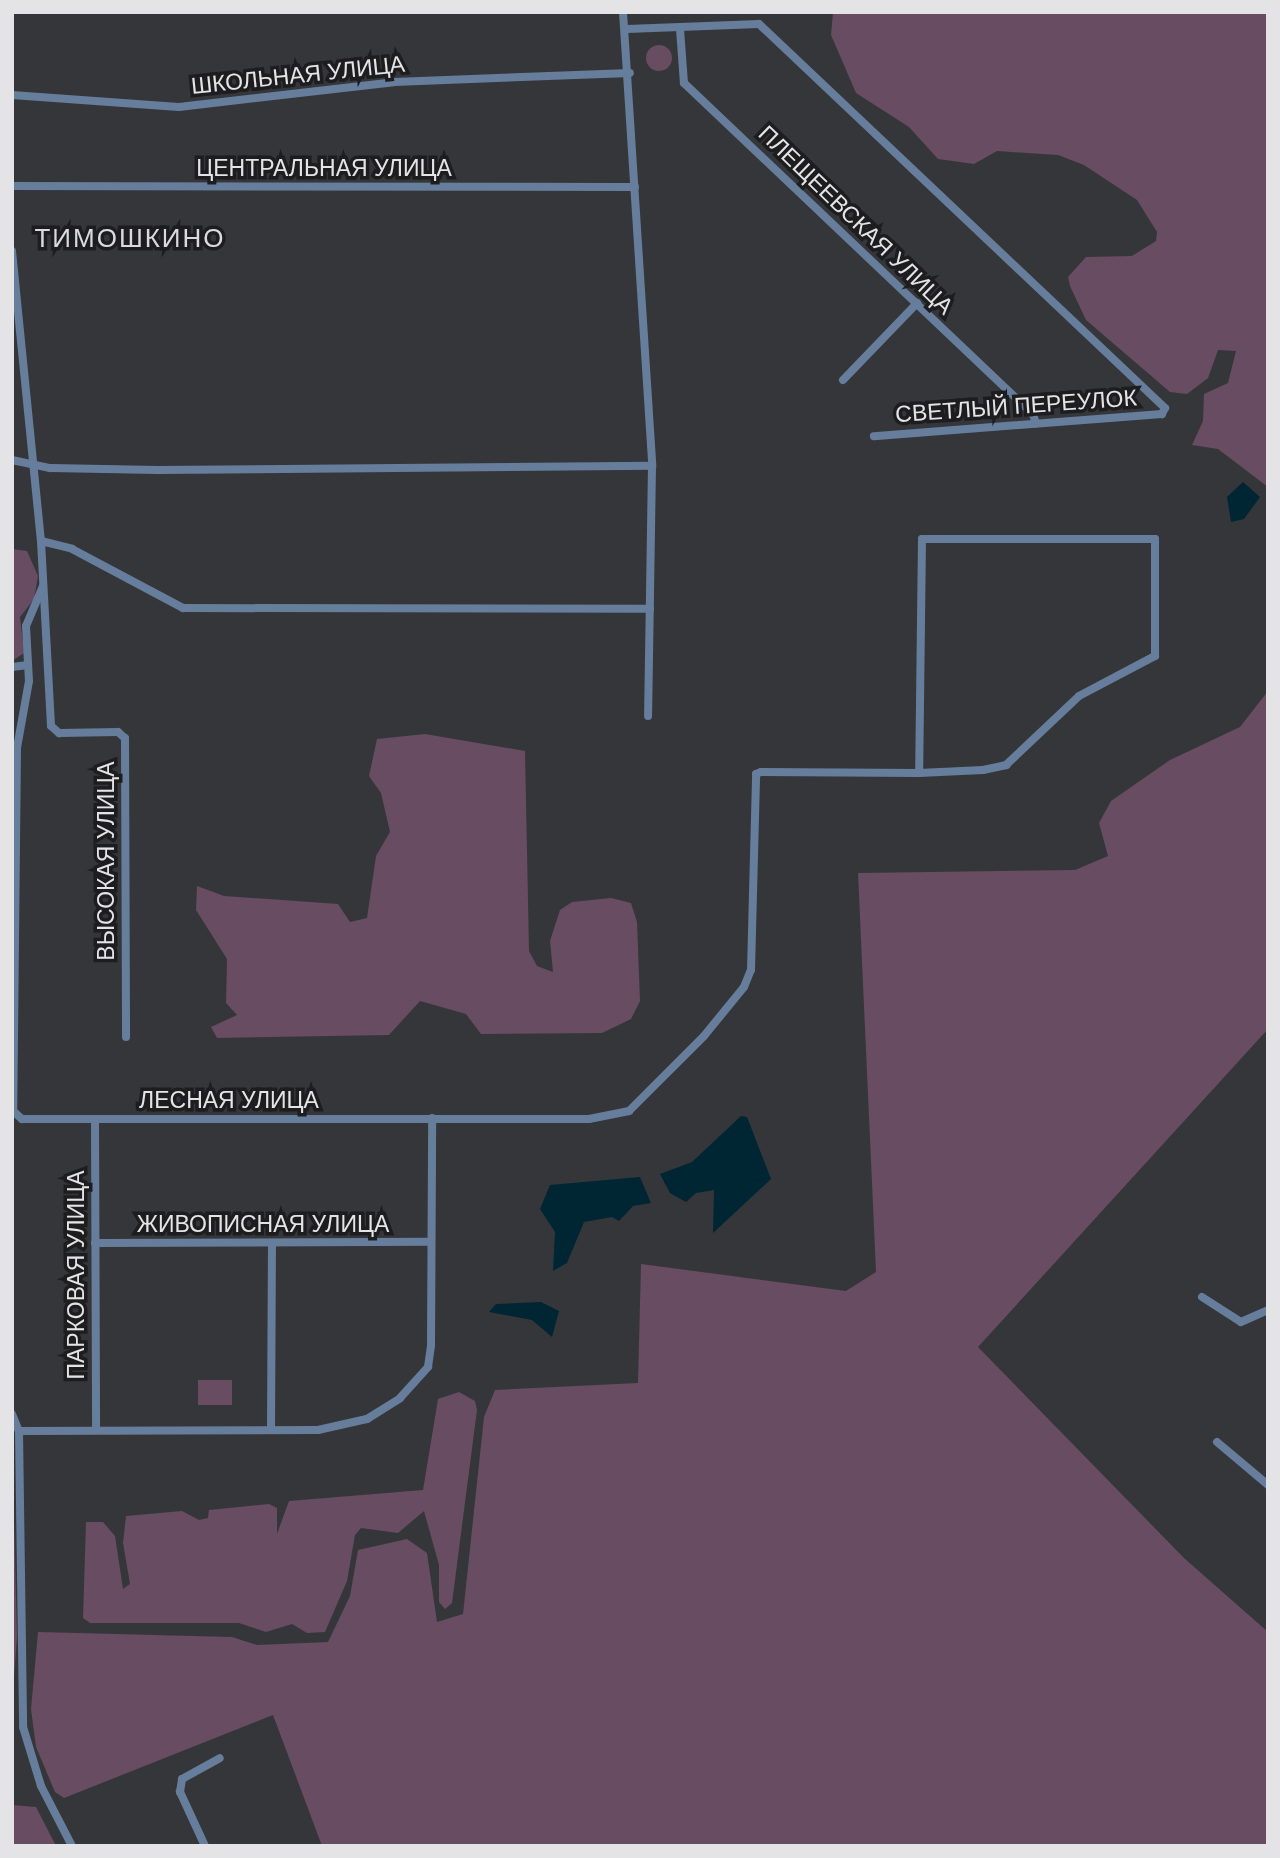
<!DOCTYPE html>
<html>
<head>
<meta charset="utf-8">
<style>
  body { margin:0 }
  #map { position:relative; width:1280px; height:1858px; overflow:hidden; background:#35363a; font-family:Helvetica,sans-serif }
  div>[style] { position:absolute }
  .green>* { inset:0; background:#684c61 }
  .round { border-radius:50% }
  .water>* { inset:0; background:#002533 }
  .minor>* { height:8px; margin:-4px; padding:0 4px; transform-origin:4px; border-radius:4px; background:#667e9c }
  span { translate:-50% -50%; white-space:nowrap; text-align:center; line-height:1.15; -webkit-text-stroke:7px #1d1d1f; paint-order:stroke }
  .street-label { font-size:23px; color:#e4e4e7 }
  .quarter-label { font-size:26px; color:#d9dae0; letter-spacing:2px }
  .frame { position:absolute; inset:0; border:14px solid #e4e4e7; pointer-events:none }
</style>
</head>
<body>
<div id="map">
  <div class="green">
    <i style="clip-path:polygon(833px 12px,1268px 12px,1268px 487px,1218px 449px,1192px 445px,1203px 421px,1204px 394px,1228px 383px,1236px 351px,1218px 350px,1208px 378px,1187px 394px,1170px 392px,1086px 320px,1070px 286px,1068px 277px,1086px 257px,1132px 256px,1156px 241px,1157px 232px,1137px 200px,1084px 165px,1058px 155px,997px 151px,974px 164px,938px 159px,909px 127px,856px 93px,831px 35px)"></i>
    <i class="round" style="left:646px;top:45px;width:26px;height:26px"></i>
    <i style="clip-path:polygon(12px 549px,27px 551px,38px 576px,34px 599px,20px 617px,24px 653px,12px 661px)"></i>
    <i style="clip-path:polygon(1268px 691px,1268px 1029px,978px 1347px,1184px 1558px,1268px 1632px,1268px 1846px,322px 1846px,273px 1715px,64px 1798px,55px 1792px,36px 1747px,31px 1709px,38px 1632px,232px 1637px,257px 1645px,328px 1642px,350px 1596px,358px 1550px,407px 1539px,427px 1553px,437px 1622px,463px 1614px,484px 1417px,495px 1390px,638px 1383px,641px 1264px,846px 1291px,876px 1272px,858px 873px,1075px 870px,1108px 856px,1099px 823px,1111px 801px,1170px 760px,1240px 727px)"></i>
    <i style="clip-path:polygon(425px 734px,525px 751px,529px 951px,537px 966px,553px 972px,550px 941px,560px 910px,572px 902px,611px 898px,631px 903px,637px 922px,640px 1001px,631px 1019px,602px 1033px,481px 1034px,466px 1014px,420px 1001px,389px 1035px,217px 1038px,211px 1027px,237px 1015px,226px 1003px,227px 959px,196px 910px,197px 886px,224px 896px,338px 904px,350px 922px,367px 918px,376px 856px,390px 832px,381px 793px,369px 776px,377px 739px)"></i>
    <i style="clip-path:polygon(198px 1380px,232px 1380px,232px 1405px,198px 1405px)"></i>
    <i style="clip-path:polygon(459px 1392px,475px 1401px,477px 1410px,452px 1603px,445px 1609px,439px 1602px,439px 1565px,424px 1511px,398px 1533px,361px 1528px,355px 1535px,347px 1581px,325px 1632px,307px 1633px,292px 1624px,266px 1632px,239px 1623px,90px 1623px,83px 1618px,86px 1522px,103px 1522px,115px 1536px,123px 1589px,130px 1584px,123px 1543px,126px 1516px,182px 1511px,199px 1520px,208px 1518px,209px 1510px,269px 1504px,277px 1508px,277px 1534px,289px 1501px,423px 1490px,438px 1399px)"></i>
    <i style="clip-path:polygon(12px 1439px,17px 1637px,12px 1703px)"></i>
    <i style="clip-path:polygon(12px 1805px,36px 1807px,56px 1846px,12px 1846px)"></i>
  </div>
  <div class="water">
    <i style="clip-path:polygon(1243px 482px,1260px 497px,1244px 519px,1231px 522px,1227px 497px)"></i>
    <i style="clip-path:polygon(741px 1116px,747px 1117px,771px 1179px,713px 1233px,714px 1190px,696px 1193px,686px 1202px,670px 1193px,660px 1174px,692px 1162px)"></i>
    <i style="clip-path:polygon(640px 1177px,651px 1203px,633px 1206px,619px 1221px,612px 1217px,584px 1222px,567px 1263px,553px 1271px,555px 1232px,540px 1209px,550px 1185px)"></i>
    <i style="clip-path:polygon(541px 1302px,559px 1311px,552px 1337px,532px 1320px,489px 1312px,496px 1304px)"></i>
  </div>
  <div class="minor">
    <i style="left:623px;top:12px;width:455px;rotate:86.3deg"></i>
    <i style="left:652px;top:466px;width:250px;rotate:90.9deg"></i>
    <i style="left:627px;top:29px;width:132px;rotate:-2.2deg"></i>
    <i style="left:759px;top:24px;width:559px;rotate:43.4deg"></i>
    <i style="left:1165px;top:408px;width:7px;rotate:117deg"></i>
    <i style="left:1162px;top:414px;width:289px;rotate:175.6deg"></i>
    <i style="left:680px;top:29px;width:54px;rotate:85.8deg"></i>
    <i style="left:684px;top:83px;width:481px;rotate:43.5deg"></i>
    <i style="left:1033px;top:414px;width:10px;rotate:73deg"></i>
    <i style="left:12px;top:95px;width:167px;rotate:4.1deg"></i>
    <i style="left:179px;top:107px;width:216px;rotate:-6.6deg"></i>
    <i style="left:394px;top:82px;width:236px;rotate:-2.2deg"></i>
    <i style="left:12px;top:186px;width:623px;rotate:0.09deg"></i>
    <i style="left:12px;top:251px;width:291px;rotate:84.3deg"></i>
    <i style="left:41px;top:541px;width:185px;rotate:86.9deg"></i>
    <i style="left:51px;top:726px;width:11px;rotate:41deg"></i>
    <i style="left:59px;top:733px;width:59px;rotate:-1deg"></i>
    <i style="left:118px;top:732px;width:9px;rotate:41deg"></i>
    <i style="left:125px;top:738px;width:299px;rotate:89.8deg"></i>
    <i style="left:843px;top:380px;width:107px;rotate:-46.1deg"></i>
    <i style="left:12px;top:460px;width:39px;rotate:12deg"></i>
    <i style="left:50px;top:468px;width:108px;rotate:1.1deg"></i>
    <i style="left:158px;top:470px;width:494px;rotate:-0.5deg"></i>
    <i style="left:41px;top:541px;width:32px;rotate:14deg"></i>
    <i style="left:72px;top:549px;width:126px;rotate:28deg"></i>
    <i style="left:183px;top:608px;width:467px;rotate:0.1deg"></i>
    <i style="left:43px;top:586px;width:43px;rotate:113deg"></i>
    <i style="left:26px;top:626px;width:55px;rotate:86.9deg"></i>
    <i style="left:29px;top:681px;width:68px;rotate:100.2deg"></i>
    <i style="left:17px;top:748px;width:363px;rotate:90.6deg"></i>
    <i style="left:13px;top:1111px;width:12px;rotate:42deg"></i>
    <i style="left:22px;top:1119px;width:567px"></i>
    <i style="left:589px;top:1119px;width:41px;rotate:-11.3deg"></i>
    <i style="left:629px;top:1111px;width:106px;rotate:-45deg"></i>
    <i style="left:704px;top:1036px;width:63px;rotate:-50.8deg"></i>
    <i style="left:744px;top:987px;width:18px;rotate:-68deg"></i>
    <i style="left:751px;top:970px;width:196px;rotate:-88.5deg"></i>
    <i style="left:756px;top:774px;width:5px;rotate:-22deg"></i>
    <i style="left:761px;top:772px;width:158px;rotate:0.4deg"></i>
    <i style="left:919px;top:773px;width:64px;rotate:-2.7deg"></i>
    <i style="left:983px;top:770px;width:24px;rotate:-12deg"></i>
    <i style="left:1006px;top:765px;width:100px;rotate:-43.4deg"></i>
    <i style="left:1079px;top:696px;width:86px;rotate:-27.8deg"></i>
    <i style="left:1155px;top:656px;width:117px;rotate:-90deg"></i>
    <i style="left:1155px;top:539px;width:233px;rotate:180deg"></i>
    <i style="left:922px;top:539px;width:234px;rotate:90.7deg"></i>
    <i style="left:12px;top:667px;width:16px;rotate:-7deg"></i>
    <i style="left:95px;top:1120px;width:310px;rotate:89.8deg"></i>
    <i style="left:95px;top:1243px;width:336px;rotate:-0.2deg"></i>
    <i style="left:1202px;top:1297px;width:46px;rotate:32.7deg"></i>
    <i style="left:1241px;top:1322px;width:30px;rotate:-24deg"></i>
    <i style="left:12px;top:1414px;width:18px;rotate:68deg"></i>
    <i style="left:19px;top:1431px;width:296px;rotate:89.2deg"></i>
    <i style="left:23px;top:1727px;width:62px;rotate:73deg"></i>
    <i style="left:41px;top:1786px;width:68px;rotate:62.7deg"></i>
    <i style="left:271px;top:1430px;width:186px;rotate:-89.7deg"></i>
    <i style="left:19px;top:1431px;width:299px;rotate:-0.2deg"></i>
    <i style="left:318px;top:1430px;width:50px;rotate:-12.7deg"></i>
    <i style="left:367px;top:1419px;width:39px;rotate:-32deg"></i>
    <i style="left:400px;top:1398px;width:42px;rotate:-47.9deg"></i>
    <i style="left:428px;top:1367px;width:22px;rotate:-82deg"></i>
    <i style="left:431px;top:1345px;width:227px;rotate:-89.7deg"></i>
    <i style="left:1217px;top:1442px;width:67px;rotate:40.1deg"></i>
    <i style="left:205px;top:1846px;width:60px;rotate:-114.8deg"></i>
    <i style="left:180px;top:1792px;width:13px;rotate:-81deg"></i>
    <i style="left:182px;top:1779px;width:43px;rotate:-28.9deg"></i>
  </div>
  <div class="street-label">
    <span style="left:298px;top:75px;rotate:-6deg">ШКОЛЬНАЯ УЛИЦА</span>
    <span style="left:324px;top:168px">ЦЕНТРАЛЬНАЯ УЛИЦА</span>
    <span style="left:856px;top:220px;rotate:44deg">ПЛЕЩЕЕВСКАЯ УЛИЦА</span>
    <span style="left:1016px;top:406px;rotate:-4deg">СВЕТЛЫЙ ПЕРЕУЛОК</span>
    <span style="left:106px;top:861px;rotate:-90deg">ВЫСОКАЯ УЛИЦА</span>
    <span style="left:229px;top:1100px">ЛЕСНАЯ УЛИЦА</span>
    <span style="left:263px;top:1224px">ЖИВОПИСНАЯ УЛИЦА</span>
    <span style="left:76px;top:1275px;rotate:-90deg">ПАРКОВАЯ УЛИЦА</span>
  </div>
  <div class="quarter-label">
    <span style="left:130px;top:239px">ТИМОШКИНО</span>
  </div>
  <div class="frame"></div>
</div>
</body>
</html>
